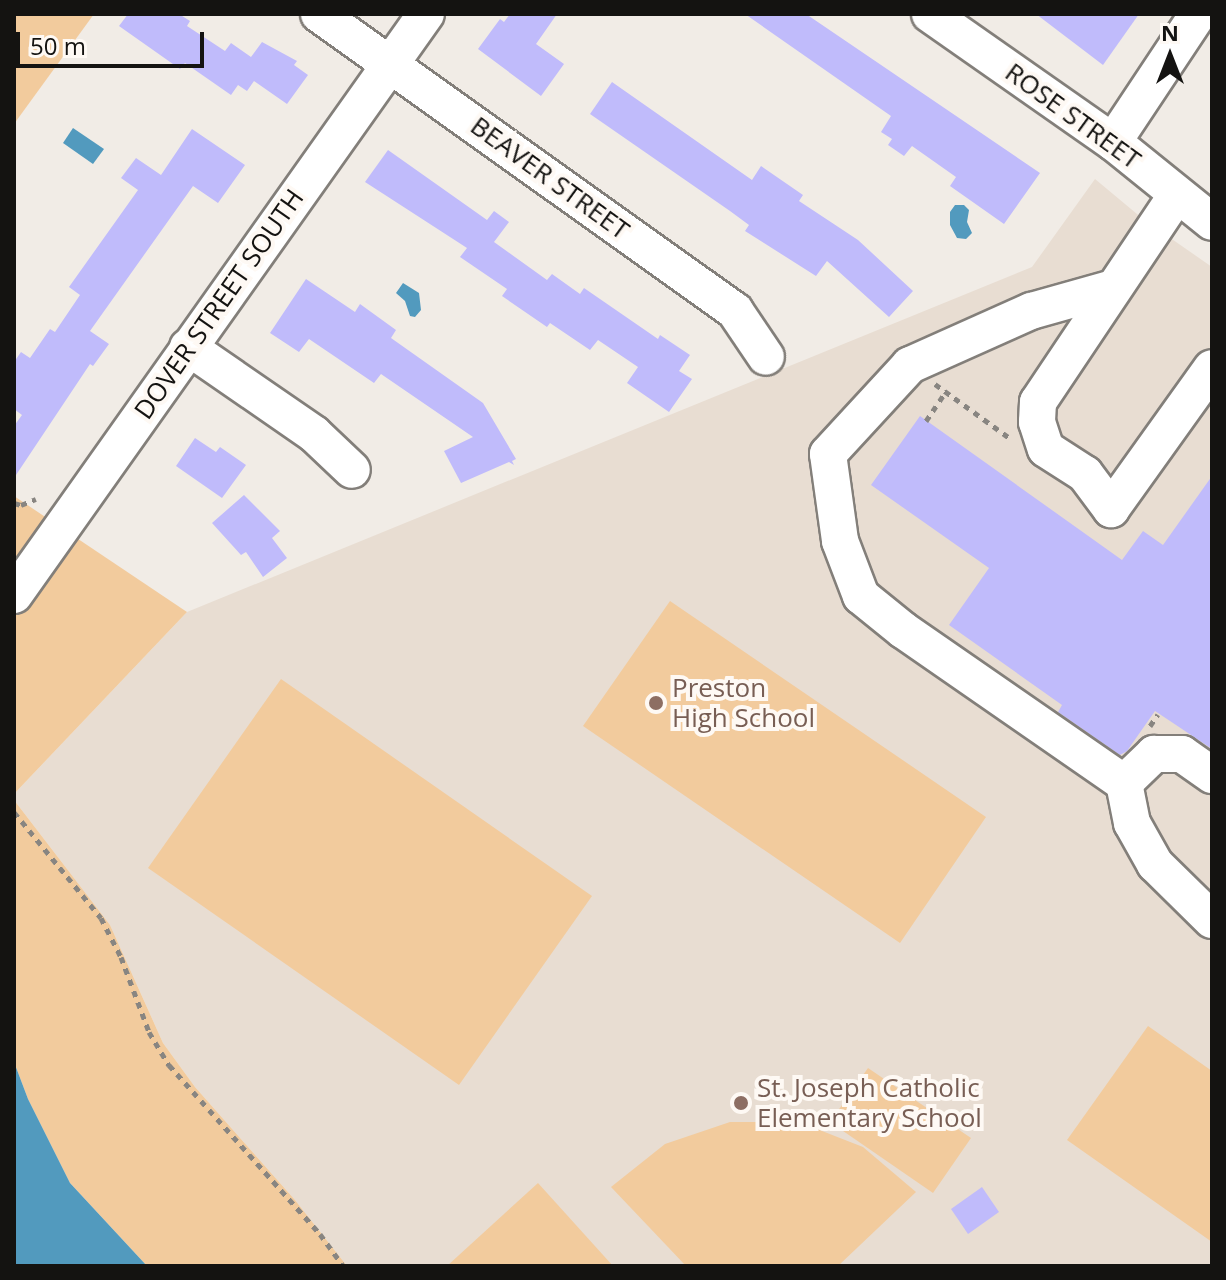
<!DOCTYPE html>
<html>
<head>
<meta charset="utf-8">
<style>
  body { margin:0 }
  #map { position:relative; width:1226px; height:1280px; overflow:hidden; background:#f1ece6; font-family:"Open Sans",sans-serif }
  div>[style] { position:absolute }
  .built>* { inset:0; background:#e8ddd2 }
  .green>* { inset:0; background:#f2cb9d }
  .water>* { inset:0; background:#529abe }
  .building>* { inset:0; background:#c0bbfb }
  .path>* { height:5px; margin-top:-2.5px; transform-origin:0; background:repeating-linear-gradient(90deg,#888581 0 6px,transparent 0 12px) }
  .roads { filter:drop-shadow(2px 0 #837f7a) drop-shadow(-2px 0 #837f7a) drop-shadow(0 2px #837f7a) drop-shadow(0 -2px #837f7a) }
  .minor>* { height:36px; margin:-18px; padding:0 18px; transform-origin:18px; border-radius:18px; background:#fff }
  .dots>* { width:22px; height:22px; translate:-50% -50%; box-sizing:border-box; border:4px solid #fef9f4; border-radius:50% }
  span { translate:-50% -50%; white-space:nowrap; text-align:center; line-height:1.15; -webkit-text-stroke:8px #fef9f4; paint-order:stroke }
  .street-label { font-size:26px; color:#141311 }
  .education-label { font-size:26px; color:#785e54 }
  .left { translate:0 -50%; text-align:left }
  .frame { position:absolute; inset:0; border:16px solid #141311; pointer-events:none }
  .north { position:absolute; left:1130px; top:16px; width:80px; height:80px; -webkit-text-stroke:6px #fef9f4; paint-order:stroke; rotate:0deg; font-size:22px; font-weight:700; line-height:32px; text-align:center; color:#141311 }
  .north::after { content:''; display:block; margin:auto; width:28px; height:36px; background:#141311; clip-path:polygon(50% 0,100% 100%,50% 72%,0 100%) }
  .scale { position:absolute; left:16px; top:32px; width:188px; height:36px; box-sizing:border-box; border:4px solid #141311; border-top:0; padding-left:10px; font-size:24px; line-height:28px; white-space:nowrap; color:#141311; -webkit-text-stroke:6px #fef9f4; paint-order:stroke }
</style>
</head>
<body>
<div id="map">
  <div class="built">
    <i style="clip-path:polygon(1095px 179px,1143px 219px,1212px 267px,1212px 1266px,347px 1266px,295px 1200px,195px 1087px,163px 1043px,110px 925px,14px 800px,14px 794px,187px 612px,1032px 267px)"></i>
  </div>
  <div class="green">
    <i style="clip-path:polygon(14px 14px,94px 14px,14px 124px)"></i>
    <i style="clip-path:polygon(14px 496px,187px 612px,14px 794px)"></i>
    <i style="clip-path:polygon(670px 601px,986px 817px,900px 943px,583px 726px)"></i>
    <i style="clip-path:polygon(281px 679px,592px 896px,459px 1085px,148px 868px)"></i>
    <i style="clip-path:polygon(14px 800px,110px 925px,163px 1043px,195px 1087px,295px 1200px,347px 1266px,147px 1266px,70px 1183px,28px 1099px,14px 1062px)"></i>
    <i style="clip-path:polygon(1148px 1026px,1212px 1071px,1212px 1242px,1067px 1140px)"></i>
    <i style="clip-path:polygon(868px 1068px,971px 1138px,933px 1193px,830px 1122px)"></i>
    <i style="clip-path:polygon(730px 1122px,799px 1122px,863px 1147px,916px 1192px,838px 1266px,686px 1266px,611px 1187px,665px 1144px)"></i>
    <i style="clip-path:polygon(538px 1183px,613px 1266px,447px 1266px)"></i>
  </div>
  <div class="water">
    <i style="clip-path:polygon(73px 128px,104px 149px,93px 164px,63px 143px)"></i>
    <i style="clip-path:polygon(955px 205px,964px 205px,969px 210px,967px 222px,972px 233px,966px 239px,957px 238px,950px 225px,950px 212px)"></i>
    <i style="clip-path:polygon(403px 283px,419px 293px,421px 310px,415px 317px,410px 316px,405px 301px,396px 293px)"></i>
    <i style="clip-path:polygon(14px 1062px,28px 1099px,70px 1183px,147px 1266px,14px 1266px)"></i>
  </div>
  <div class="building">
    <i style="clip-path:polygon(128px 14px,179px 14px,190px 21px,187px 26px,225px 51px,231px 43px,251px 57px,262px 42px,297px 61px,294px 65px,308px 75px,287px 104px,254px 81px,247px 91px,238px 85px,231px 95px,185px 63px,180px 69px,119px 26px)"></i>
    <i style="clip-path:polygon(510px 14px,557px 14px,536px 44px,564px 64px,541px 96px,478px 49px,500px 19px,504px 22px)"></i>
    <i style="clip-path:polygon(745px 14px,806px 14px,1040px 173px,1004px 224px,950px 186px,956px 177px,912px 146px,904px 156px,888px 145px,892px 139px,881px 132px,891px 116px)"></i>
    <i style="clip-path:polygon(1036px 14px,1139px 14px,1103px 65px)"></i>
    <i style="clip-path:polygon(612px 82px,752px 180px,761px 166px,803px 195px,799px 201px,858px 240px,913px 291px,889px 317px,827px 261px,816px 276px,745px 231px,749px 225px,730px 211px,590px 114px)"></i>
    <i style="clip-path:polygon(192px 129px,245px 165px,218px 203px,193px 186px,90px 331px,109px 344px,93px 366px,90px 364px,14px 478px,14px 426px,22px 415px,14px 409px,14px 362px,21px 352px,30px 358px,50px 329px,55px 332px,80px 295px,69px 287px,138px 190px,121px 178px,136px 158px,161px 175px)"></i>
    <i style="clip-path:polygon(388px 150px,487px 220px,494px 211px,509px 222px,494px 242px,547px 280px,552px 274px,580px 294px,584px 288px,658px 339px,660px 335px,690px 355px,679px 371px,692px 379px,669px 412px,627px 383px,638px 367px,598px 340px,590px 350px,550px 323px,547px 327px,502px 296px,507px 289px,460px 257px,467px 248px,365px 182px)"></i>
    <i style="clip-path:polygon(306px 279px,355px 312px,360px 304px,396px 330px,391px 338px,483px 403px,516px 459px,512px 461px,514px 465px,509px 462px,461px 483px,444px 451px,473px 437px,381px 374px,374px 383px,309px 339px,299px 352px,270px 333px)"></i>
    <i style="clip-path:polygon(920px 416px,1122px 560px,1143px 531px,1163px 545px,1212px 476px,1212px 749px,1155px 711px,1127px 751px,1120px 755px,1058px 712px,1062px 705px,949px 625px,989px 568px,871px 485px)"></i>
    <i style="clip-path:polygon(195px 438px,216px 452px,220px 447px,246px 465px,222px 498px,176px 466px)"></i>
    <i style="clip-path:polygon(244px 495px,280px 531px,272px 538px,287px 558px,263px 577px,246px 552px,241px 555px,212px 523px)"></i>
    <i style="clip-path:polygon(982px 1187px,999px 1212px,968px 1234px,951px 1209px)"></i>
  </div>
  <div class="path">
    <i style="left:935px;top:384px;width:94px;rotate:35.9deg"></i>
    <i style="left:926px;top:421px;width:36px;rotate:-56deg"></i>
    <i style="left:14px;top:503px;width:7px;rotate:16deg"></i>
    <i style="left:21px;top:505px;width:16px;rotate:-22deg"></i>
    <i style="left:1150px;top:726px;width:14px;rotate:-56deg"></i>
    <i style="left:14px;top:812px;width:137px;rotate:50.6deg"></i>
    <i style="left:101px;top:918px;width:44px;rotate:62.9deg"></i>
    <i style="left:121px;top:957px;width:80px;rotate:69.5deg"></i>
    <i style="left:149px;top:1032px;width:39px;rotate:59deg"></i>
    <i style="left:169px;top:1065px;width:227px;rotate:48.2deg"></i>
    <i style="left:320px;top:1234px;width:39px;rotate:54deg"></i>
  </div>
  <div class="roads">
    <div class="minor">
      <i style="left:319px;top:14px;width:511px;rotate:35.52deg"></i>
      <i style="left:735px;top:311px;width:55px;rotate:56deg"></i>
      <i style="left:930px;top:14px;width:223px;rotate:35deg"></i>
      <i style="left:1113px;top:142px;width:127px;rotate:38.9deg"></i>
      <i style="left:1113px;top:142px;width:154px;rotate:-56.4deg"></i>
      <i style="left:1176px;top:196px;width:248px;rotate:123.8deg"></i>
      <i style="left:1038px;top:402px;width:20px;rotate:93deg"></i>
      <i style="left:1037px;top:422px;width:28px;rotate:72deg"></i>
      <i style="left:1046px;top:449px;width:46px;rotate:32.7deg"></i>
      <i style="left:1085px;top:474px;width:44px;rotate:53.4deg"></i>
      <i style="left:1111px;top:509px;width:173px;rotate:-54.4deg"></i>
      <i style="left:1113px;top:288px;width:85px;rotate:164.3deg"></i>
      <i style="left:1031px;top:311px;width:133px;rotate:155.9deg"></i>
      <i style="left:910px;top:365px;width:121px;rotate:132.7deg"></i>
      <i style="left:828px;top:454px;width:88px;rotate:82.1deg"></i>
      <i style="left:840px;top:541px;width:59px;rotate:69.1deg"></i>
      <i style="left:861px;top:596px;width:54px;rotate:39deg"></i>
      <i style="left:903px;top:630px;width:269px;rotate:34.7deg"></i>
      <i style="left:1124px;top:783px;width:41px;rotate:78.7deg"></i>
      <i style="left:1132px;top:823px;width:47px;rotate:60.7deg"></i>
      <i style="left:1155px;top:864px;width:80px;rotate:44.5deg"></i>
      <i style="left:188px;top:347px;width:153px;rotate:34.6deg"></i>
      <i style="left:314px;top:434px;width:52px;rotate:43.5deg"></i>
      <i style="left:14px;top:595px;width:712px;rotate:-54.66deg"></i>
      <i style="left:1124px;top:783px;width:42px;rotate:-44deg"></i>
      <i style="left:1154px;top:754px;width:28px"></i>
      <i style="left:1182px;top:754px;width:37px;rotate:35deg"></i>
    </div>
  </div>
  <div class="dots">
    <i style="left:656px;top:703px;background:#8d6e63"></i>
    <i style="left:741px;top:1103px;background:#8d6e63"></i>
  </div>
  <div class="street-label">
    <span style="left:1073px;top:116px;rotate:36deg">ROSE STREET</span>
    <span style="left:550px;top:178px;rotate:36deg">BEAVER STREET</span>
    <span style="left:219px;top:304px;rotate:-55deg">DOVER STREET SOUTH</span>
  </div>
  <div class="education-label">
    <span class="left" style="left:672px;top:703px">Preston<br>High School</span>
    <span class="left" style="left:757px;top:1103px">St. Joseph Catholic<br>Elementary School</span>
  </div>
  <div class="frame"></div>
  <div class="north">N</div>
  <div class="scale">50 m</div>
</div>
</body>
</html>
